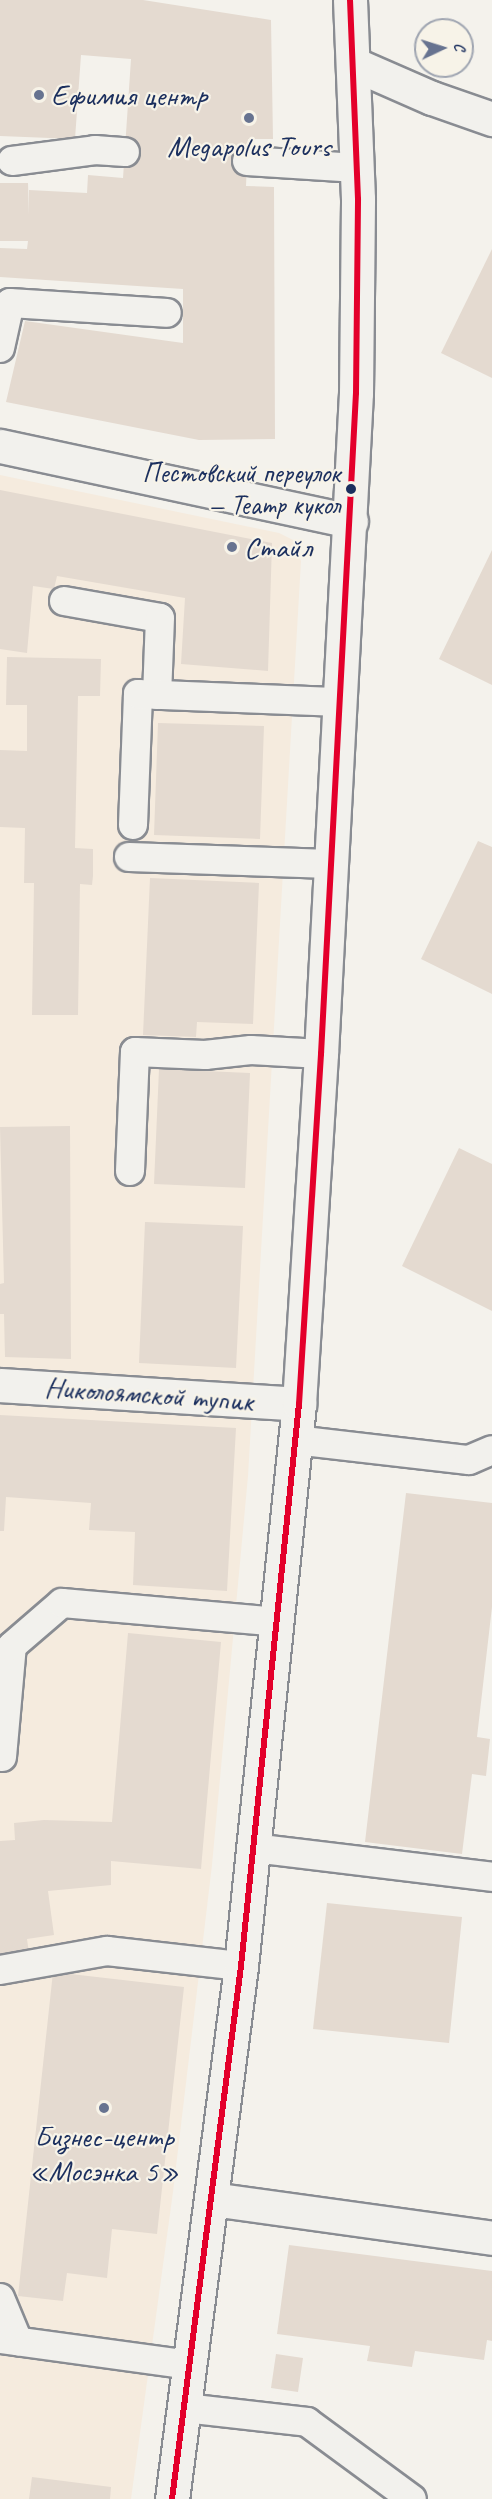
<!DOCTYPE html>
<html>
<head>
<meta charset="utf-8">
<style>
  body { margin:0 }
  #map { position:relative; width:492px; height:2499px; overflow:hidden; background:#f4f2ec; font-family:Caveat,sans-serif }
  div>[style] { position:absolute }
  .built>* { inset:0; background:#f5ebde }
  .building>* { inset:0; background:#e4dad0 }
  .roads { filter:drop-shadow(2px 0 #898c92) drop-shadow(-2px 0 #898c92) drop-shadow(0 2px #898c92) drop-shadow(0 -2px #898c92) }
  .lane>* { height:28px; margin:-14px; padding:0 14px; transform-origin:14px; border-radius:14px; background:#f2f1ed }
  .street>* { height:33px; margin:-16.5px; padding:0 16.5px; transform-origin:16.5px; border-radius:16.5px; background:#f2f1ed }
  .secondary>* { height:33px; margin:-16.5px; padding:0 16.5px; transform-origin:16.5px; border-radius:16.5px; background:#f2f1ed }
  .bus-1>* { height:6px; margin:-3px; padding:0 3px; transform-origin:3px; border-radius:3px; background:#e4002b }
  .dots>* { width:16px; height:16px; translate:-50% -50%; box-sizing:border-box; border:3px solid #f7f3e8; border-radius:50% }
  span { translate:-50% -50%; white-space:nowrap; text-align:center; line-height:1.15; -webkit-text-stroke:4.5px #f7f3e8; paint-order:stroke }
  .bus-label { font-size:28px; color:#1b2f5e }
  .right { translate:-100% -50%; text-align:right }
  .poi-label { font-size:30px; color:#1b2f5e }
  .left { translate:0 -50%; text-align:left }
  .street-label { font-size:30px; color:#1b2f5e }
  .north { position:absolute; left:414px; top:18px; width:60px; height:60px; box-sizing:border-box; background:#f7f3e8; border:2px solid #9fa5b1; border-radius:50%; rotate:86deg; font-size:16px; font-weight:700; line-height:24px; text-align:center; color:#1b2f5e }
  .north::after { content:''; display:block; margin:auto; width:21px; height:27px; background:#677390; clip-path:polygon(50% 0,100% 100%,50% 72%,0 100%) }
</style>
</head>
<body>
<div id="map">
  <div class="built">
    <i style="clip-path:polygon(0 475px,279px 533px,293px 540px,301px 561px,248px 1476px,212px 1865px,173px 2192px,131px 2499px,0 2499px)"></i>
  </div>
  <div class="building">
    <i style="clip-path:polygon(0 0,143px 0,271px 20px,273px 139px,248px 139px,246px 186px,274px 187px,275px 439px,199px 440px,6px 402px,25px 321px,183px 343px,183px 289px,0 277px,0 248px,27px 249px,28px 241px,0 241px,0 183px,28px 183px,29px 215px,29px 190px,87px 193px,88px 175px,123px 178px,131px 59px,81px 55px,75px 139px,0 136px)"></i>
    <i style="clip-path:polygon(492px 249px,492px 378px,441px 353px)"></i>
    <i style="clip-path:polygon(0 490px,272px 543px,268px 671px,181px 664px,185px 598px,57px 576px,54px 589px,33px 586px,27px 653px,0 649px)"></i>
    <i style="clip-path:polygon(492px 550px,492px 685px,439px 659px)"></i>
    <i style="clip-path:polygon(7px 657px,101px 659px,100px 696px,78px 696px,75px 848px,93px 849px,93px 876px,92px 885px,80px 884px,78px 1015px,32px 1015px,34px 883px,24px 883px,25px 828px,0 827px,0 750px,27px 751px,27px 705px,6px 705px)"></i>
    <i style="clip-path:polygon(158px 723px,264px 726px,260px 839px,154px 835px)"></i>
    <i style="clip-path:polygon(478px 841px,492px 847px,492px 994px,421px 959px)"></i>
    <i style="clip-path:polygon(150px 878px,259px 883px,253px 1024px,197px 1022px,196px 1037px,143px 1035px)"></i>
    <i style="clip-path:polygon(159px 1069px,250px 1073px,245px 1188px,154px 1184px)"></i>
    <i style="clip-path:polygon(70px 1126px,71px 1359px,5px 1357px,4px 1314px,0 1314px,0 1284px,4px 1283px,0 1127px)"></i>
    <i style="clip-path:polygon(459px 1148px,492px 1164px,492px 1311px,402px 1266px)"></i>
    <i style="clip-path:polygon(145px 1222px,243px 1226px,236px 1368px,139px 1363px)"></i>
    <i style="clip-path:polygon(0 1415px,236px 1428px,227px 1591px,133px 1585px,135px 1532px,89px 1530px,91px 1503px,6px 1497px,4px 1531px,0 1531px)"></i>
    <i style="clip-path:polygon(406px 1493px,492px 1503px,492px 1607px,477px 1737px,490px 1739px,486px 1776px,472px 1774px,462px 1854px,365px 1842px)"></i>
    <i style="clip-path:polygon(128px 1633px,221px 1642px,201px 1869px,111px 1861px,111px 1885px,48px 1891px,54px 1935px,27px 1939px,29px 1953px,0 1958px,0 1841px,15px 1840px,14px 1823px,44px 1820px,112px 1822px)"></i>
    <i style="clip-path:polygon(327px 1903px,462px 1917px,449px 2043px,313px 2029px)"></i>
    <i style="clip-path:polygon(53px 1972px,184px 1987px,157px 2234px,112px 2229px,107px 2278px,67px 2273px,63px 2301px,18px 2296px)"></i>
    <i style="clip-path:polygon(289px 2245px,492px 2271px,492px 2341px,487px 2340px,484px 2360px,415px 2351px,412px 2367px,367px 2361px,370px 2346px,277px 2334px)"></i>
    <i style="clip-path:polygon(276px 2354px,303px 2358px,298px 2392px,271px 2388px)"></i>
    <i style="clip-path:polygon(32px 2477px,111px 2487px,110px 2499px,29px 2499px)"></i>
  </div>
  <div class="roads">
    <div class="lane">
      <i style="left:12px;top:161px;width:84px;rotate:-7.5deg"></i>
      <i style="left:95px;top:150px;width:30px;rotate:4deg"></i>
      <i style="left:247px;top:161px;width:110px;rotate:3.6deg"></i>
      <i style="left:0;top:348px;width:46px;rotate:-77.5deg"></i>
      <i style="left:10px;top:303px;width:157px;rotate:3.6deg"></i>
      <i style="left:64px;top:601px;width:97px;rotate:10deg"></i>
      <i style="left:160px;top:618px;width:77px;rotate:92.2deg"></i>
      <i style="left:133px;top:825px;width:131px;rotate:-87.8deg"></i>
      <i style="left:138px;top:694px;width:201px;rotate:2.3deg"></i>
      <i style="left:129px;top:857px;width:201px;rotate:2deg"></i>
      <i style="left:130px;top:1171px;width:119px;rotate:-87.6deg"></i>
      <i style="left:135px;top:1052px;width:70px;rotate:2.5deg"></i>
      <i style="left:205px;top:1055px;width:46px;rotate:-6.2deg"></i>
      <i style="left:251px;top:1050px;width:70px;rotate:3.3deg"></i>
      <i style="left:295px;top:1440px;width:175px;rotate:6.6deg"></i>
      <i style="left:469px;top:1460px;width:25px;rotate:-23deg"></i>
      <i style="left:2px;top:1757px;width:111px;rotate:-84.9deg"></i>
      <i style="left:12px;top:1646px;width:66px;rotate:-40.7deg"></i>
      <i style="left:62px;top:1603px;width:217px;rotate:5deg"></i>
      <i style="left:254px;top:1848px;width:240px;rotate:6.9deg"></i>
      <i style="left:0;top:1970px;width:109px;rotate:-10.1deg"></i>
      <i style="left:107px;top:1951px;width:135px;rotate:6.4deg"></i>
      <i style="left:0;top:2298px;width:47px;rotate:67.3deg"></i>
      <i style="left:0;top:2339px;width:193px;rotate:7.8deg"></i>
      <i style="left:185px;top:2408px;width:123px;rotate:6.5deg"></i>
      <i style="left:307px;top:2422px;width:130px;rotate:36.3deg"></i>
    </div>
    <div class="street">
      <i style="left:354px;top:64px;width:85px;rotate:23.6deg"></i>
      <i style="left:432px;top:98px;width:64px;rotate:19.3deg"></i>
      <i style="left:0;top:446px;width:359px;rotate:12.1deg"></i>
      <i style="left:0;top:1385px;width:300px;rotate:3.6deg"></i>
      <i style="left:212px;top:2199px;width:283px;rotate:7.9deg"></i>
    </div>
    <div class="secondary">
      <i style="left:172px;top:2499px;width:537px;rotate:-82.62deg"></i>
      <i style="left:241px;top:1966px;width:565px;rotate:-84.11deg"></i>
      <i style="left:299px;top:1404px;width:351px;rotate:-86.4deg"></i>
      <i style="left:321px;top:1054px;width:662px;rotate:-86.97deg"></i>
      <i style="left:356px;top:393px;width:194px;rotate:-89.4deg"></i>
      <i style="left:358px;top:199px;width:199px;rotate:-92.3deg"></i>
    </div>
  </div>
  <div class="bus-1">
    <i style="left:172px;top:2499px;width:537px;rotate:-82.62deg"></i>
    <i style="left:241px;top:1966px;width:565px;rotate:-84.11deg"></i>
    <i style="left:299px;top:1404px;width:351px;rotate:-86.4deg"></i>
    <i style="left:321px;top:1054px;width:662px;rotate:-86.97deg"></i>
    <i style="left:356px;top:393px;width:194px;rotate:-89.4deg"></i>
    <i style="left:358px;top:199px;width:199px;rotate:-92.3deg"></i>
  </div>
  <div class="dots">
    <i style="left:39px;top:95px;background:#677390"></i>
    <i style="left:249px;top:118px;background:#677390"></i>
    <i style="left:351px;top:489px;background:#1b2f5e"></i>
    <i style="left:232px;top:547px;background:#677390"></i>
    <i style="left:104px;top:2108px;background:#677390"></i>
  </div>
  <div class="bus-label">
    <span class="right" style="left:340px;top:489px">Пестовский переулок<br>— Театр кукол</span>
  </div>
  <div class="poi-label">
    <span class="left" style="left:51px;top:95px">Ефимия центр</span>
    <span style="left:249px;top:146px">Megapolus Tours</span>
    <span class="left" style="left:244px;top:547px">Стайл</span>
    <span style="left:104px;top:2153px">Бизнес-центр<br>«Мосэнка 5»</span>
  </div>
  <div class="street-label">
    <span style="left:149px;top:1394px;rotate:4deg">Николоямской тупик</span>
  </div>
  <div class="north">С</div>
</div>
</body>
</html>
